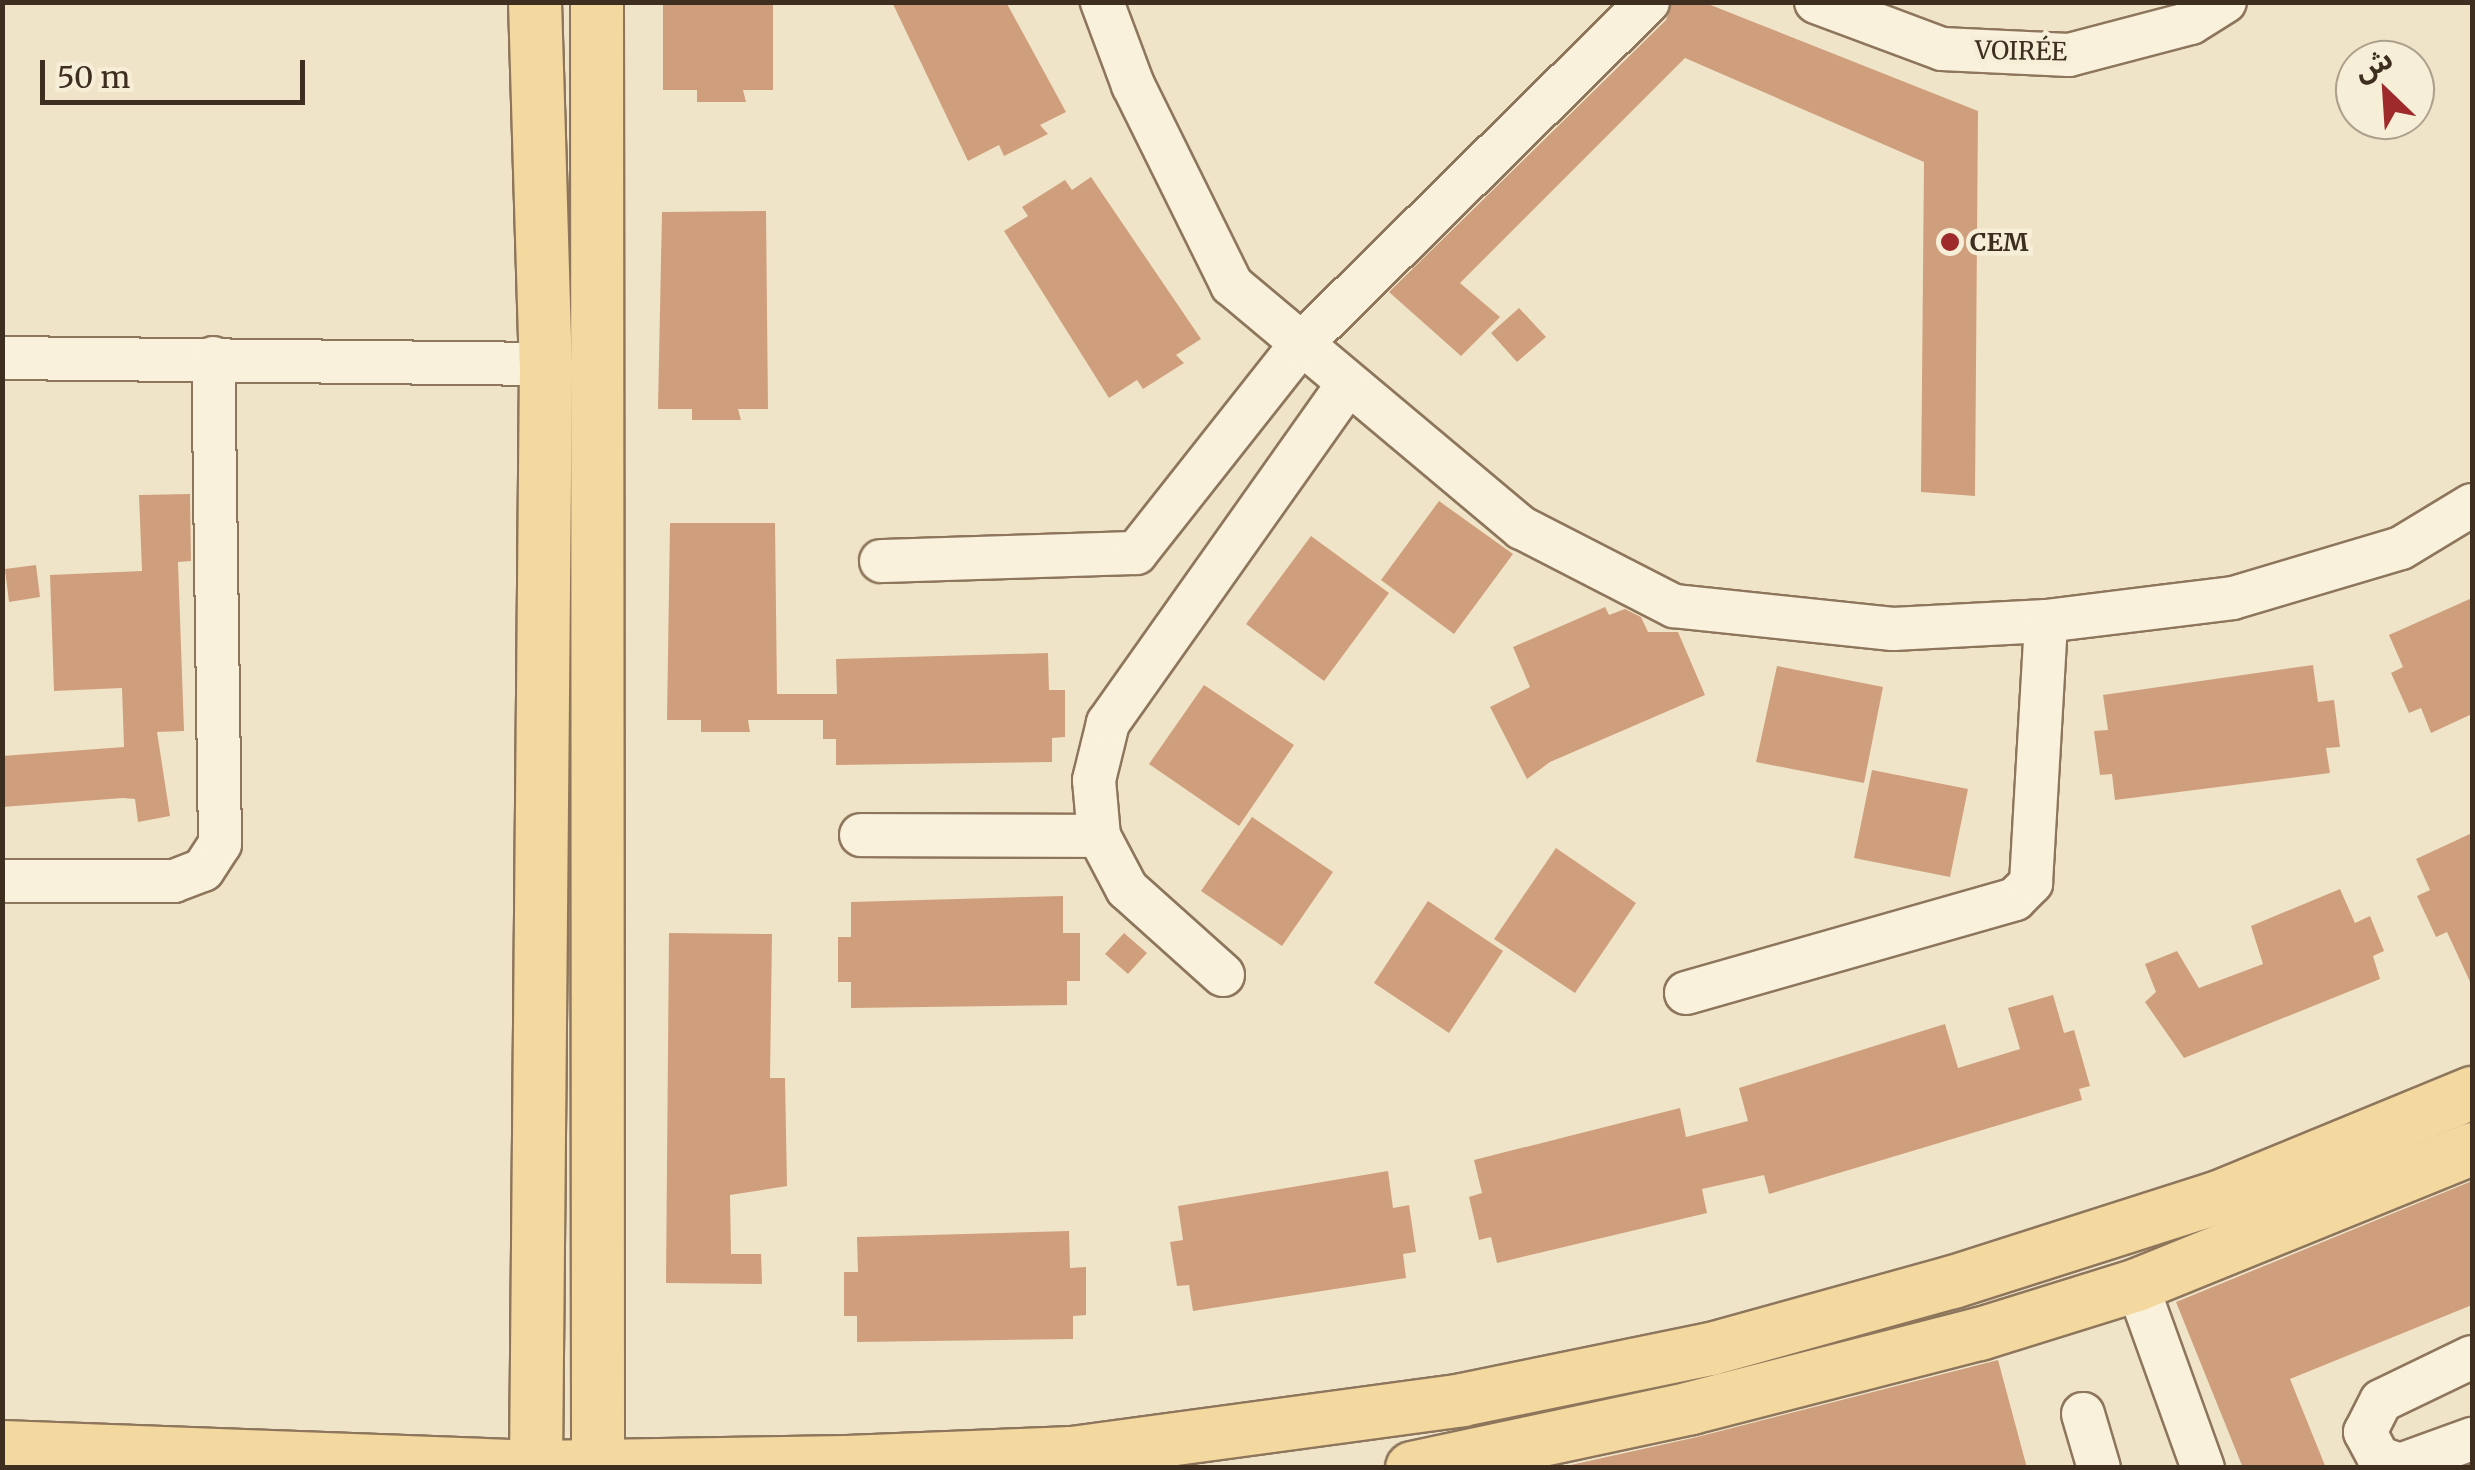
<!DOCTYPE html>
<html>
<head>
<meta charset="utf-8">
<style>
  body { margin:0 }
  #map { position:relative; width:2475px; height:1470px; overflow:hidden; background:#f0e4c8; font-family:Merriweather,"Noto Sans Arabic",serif }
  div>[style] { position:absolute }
  .building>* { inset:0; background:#cf9f7d }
  .roads { filter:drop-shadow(2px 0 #8d765c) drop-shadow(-2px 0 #8d765c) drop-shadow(0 2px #8d765c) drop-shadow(0 -2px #8d765c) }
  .minor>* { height:42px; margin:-21px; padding:0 21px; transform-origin:21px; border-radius:21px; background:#faf1dc }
  .major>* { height:52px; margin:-26px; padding:0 26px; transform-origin:26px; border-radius:26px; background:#f3d9a0 }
  .dots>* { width:28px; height:28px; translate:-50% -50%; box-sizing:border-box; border:5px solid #f7eed8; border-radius:50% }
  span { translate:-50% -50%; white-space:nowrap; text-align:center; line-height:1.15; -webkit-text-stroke:9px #f7eed8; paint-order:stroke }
  .street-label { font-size:25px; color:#3d2e20 }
  .poi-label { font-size:25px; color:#3d2e20; font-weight:700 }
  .left { translate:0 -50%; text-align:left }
  .frame { position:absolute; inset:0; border:5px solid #3d2e20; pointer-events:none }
  .north { position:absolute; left:2335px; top:40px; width:100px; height:100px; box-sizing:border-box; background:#f7eed8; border:2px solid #ada18e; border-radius:50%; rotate:335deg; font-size:28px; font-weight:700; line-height:40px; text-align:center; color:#3d2e20 }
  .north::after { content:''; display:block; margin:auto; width:35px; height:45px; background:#9e2a2b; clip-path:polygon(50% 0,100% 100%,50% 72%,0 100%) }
  .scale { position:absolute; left:40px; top:60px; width:265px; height:45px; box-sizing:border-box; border:5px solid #3d2e20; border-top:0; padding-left:12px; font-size:30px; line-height:35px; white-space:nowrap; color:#3d2e20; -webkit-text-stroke:8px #f7eed8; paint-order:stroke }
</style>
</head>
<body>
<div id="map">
  <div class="building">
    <i style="clip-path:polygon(892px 2px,1006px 2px,1066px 112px,1040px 125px,1048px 134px,1004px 156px,999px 145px,968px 161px)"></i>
    <i style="clip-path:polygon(1672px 2px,1703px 2px,1978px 111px,1975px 496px,1921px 492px,1924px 162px,1685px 58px,1460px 283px,1500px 317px,1461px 356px,1389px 292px,1666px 20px)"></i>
    <i style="clip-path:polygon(663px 3px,773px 4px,773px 90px,743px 90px,746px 102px,697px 102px,697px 90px,663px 90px)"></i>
    <i style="clip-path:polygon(1091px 177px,1201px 339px,1176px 355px,1184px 363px,1143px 389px,1137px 380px,1109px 398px,1004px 231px,1028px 216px,1022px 207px,1065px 180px,1072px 190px)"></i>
    <i style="clip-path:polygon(766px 211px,768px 409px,738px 409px,741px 420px,692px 420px,692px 409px,658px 409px,662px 212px)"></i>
    <i style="clip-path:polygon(1519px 308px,1546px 337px,1517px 362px,1491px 333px)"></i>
    <i style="clip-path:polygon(190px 494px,191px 561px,178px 562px,184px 731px,157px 732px,170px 816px,138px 822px,135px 799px,123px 798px,2px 807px,2px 756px,124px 747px,122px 688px,54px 691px,50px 575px,142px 571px,139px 495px)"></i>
    <i style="clip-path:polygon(1439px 501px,1513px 554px,1454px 634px,1381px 580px)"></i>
    <i style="clip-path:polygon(670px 523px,775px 523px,777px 694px,837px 694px,836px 659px,1048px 653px,1049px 690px,1065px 690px,1065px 737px,1052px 738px,1052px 762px,836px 765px,836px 739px,823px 739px,823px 720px,748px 720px,750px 732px,701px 732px,701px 720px,667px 720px)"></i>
    <i style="clip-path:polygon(1311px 536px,1389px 593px,1324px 681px,1246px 624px)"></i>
    <i style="clip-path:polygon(36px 565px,40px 597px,9px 602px,5px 569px)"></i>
    <i style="clip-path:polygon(2472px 598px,2472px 714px,2431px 733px,2421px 708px,2409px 713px,2391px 673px,2403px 667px,2389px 635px)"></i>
    <i style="clip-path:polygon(1605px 607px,1609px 615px,1625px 609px,1641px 617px,1648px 632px,1678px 632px,1705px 695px,1550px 762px,1527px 779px,1490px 707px,1530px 687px,1513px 647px)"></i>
    <i style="clip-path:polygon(2313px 665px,2318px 702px,2334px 700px,2340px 747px,2326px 748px,2330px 773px,2115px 800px,2112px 774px,2100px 775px,2094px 731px,2108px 730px,2103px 695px)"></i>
    <i style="clip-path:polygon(1777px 666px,1883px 687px,1864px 783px,1756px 762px)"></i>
    <i style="clip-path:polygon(1204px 685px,1294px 745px,1239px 826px,1149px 764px)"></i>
    <i style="clip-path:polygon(1872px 770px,1968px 789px,1950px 877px,1854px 858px)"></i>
    <i style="clip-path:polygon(1252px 817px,1333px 872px,1282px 946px,1201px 891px)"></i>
    <i style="clip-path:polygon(2472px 833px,2472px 986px,2447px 932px,2436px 937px,2417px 896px,2430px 890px,2416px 859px)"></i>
    <i style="clip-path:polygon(1556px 848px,1636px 903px,1575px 993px,1494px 939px)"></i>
    <i style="clip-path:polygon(2340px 889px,2355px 923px,2370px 916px,2384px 951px,2373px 956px,2380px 979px,2184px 1058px,2145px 1002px,2156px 992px,2145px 964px,2177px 951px,2199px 988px,2263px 964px,2251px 926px)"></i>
    <i style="clip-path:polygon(1063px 896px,1063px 933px,1080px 933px,1080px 981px,1067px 981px,1067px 1005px,851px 1008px,851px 982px,838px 982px,838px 937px,851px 937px,851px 902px)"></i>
    <i style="clip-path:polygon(1428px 901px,1503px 951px,1449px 1033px,1374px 983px)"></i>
    <i style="clip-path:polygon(669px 933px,772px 934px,770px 1078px,785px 1078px,787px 1186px,730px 1195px,731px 1254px,761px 1254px,762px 1284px,666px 1283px)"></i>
    <i style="clip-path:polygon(1124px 933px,1147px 953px,1128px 974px,1105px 954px)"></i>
    <i style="clip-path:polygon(2053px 995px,2064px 1033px,2074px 1030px,2090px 1086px,2079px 1089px,2082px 1100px,1769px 1194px,1764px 1175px,1702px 1189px,1707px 1213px,1497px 1263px,1491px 1237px,1479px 1240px,1469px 1197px,1482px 1193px,1474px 1160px,1680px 1108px,1686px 1137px,1748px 1121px,1739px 1088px,1945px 1024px,1958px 1068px,2020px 1049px,2008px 1008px)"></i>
    <i style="clip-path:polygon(1388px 1171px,1393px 1208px,1409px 1205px,1416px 1252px,1403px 1254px,1406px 1278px,1193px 1311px,1189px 1285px,1177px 1286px,1170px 1242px,1183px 1240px,1178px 1206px)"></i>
    <i style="clip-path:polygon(2472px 1181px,2472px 1305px,2290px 1379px,2326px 1468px,2243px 1468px,2176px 1302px)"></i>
    <i style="clip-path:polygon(1069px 1231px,1070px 1268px,1086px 1267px,1086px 1315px,1073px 1316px,1073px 1339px,857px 1342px,857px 1316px,844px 1316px,844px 1272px,858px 1272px,857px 1237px)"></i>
    <i style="clip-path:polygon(1998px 1360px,2027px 1468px,1557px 1468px,1697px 1437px)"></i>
  </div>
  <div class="roads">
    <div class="minor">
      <i style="left:1102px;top:2px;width:89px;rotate:69.5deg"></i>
      <i style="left:1133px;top:85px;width:223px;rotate:63.7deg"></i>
      <i style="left:1232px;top:285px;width:378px;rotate:40deg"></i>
      <i style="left:1522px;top:528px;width:171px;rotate:27.2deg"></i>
      <i style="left:1674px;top:606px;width:220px;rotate:6deg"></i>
      <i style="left:1893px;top:629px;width:153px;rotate:-3deg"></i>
      <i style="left:2046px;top:621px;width:188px;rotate:-7deg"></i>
      <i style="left:2233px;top:598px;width:175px;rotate:-16.6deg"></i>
      <i style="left:2401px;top:548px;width:83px;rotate:-31.2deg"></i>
      <i style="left:1816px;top:2px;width:134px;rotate:20.5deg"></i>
      <i style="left:1942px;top:49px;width:127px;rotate:2.7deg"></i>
      <i style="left:2069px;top:55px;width:126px;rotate:-14.7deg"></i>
      <i style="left:2191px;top:23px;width:40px;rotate:-32deg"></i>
      <i style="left:2px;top:358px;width:544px;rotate:0.63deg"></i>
      <i style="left:881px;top:561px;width:255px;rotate:-1.8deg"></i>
      <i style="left:1136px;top:553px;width:265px;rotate:-51.7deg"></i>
      <i style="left:1300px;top:345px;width:489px;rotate:-44.6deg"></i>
      <i style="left:861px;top:835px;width:238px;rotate:0.2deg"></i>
      <i style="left:2px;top:881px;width:172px"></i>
      <i style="left:174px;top:881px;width:31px;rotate:-21deg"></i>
      <i style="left:203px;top:870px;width:31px;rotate:-57deg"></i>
      <i style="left:220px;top:844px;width:486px;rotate:-90.8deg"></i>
      <i style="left:1223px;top:975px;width:129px;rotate:-138.1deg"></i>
      <i style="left:1127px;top:889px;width:60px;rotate:-117.8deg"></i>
      <i style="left:1099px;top:836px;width:56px;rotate:-95.1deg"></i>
      <i style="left:1094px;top:780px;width:59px;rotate:-76.2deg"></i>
      <i style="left:1108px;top:723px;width:414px;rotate:-54.7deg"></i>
      <i style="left:1686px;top:993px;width:342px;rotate:-15.9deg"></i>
      <i style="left:2015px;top:899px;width:23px;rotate:-45deg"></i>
      <i style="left:2031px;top:883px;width:262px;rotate:-86.7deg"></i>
      <i style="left:2137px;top:1285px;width:195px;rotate:70.2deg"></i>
      <i style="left:2472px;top:1357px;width:101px;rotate:154.2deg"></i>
      <i style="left:2381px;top:1401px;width:35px;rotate:117deg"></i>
      <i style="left:2365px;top:1432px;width:30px;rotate:62deg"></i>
      <i style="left:2379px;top:1458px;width:22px;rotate:18deg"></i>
      <i style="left:2400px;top:1465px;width:77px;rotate:-19.9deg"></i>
      <i style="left:2083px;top:1414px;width:56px;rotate:73.5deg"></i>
    </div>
    <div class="major">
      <i style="left:535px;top:2px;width:362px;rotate:88.3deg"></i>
      <i style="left:546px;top:364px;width:1104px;rotate:90.52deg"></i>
      <i style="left:597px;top:2px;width:1466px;rotate:89.96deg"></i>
      <i style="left:2px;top:1447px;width:534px;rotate:2.14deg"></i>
      <i style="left:536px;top:1467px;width:311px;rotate:-0.9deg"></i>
      <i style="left:847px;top:1462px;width:225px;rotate:-2.3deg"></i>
      <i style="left:1072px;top:1453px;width:394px;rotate:-7.7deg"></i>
      <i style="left:1462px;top:1400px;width:254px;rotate:-11.6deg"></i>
      <i style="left:1711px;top:1349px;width:251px;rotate:-15.5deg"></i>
      <i style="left:1953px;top:1282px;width:277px;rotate:-17.7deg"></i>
      <i style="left:2217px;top:1198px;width:276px;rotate:-22.4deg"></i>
      <i style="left:1412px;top:1468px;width:285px;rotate:-12.1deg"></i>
      <i style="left:1691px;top:1408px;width:298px;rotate:-14.4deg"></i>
      <i style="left:1980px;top:1334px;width:164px;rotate:-17.3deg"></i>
      <i style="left:2137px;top:1285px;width:362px;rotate:-22.1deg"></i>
    </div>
  </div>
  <div class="dots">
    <i style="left:1950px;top:242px;background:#9e2a2b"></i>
  </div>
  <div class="street-label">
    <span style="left:2021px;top:51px;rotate:1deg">VOIRÉE</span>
  </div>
  <div class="poi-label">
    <span class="left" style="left:1970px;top:242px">CEM</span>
  </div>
  <div class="frame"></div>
  <div class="north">ش</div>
  <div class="scale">50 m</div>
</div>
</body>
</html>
